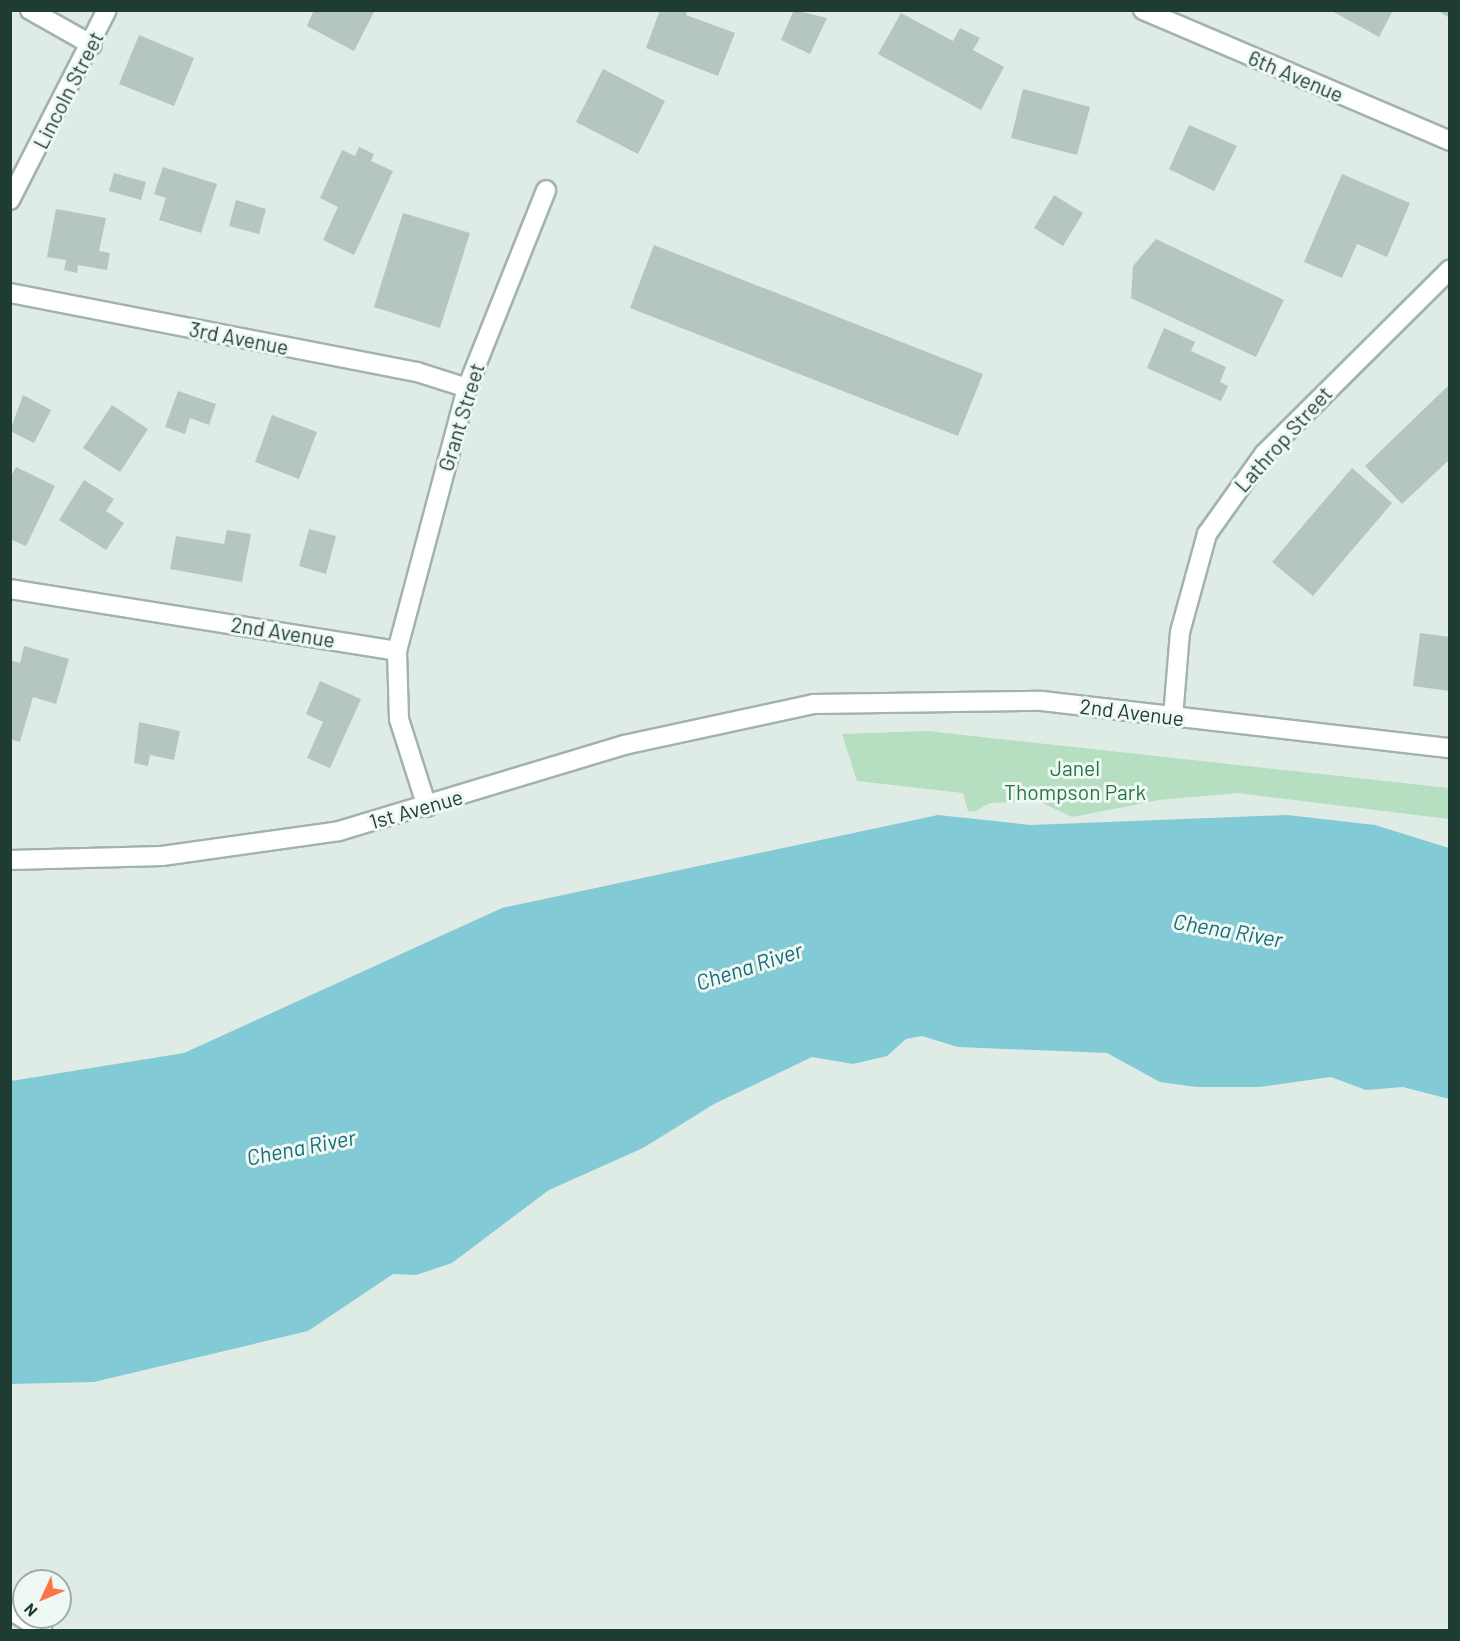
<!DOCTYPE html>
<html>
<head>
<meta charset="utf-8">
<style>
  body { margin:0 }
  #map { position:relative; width:1460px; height:1641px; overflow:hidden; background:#dfebe5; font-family:Barlow,sans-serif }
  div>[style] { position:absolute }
  .green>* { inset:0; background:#b6dec0 }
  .water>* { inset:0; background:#82cad5 }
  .building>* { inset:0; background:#b4c6be }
  .roads { filter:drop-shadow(2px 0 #a2b3ac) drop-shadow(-2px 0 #a2b3ac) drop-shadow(0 2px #a2b3ac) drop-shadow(0 -2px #a2b3ac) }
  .minor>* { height:18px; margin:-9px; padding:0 9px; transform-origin:9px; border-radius:9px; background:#fff }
  .tertiary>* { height:18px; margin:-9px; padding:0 9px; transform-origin:9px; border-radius:9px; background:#fff }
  span { translate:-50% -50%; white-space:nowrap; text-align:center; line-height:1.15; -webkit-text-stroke:6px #eff8f3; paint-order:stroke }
  .street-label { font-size:21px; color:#1f3c34 }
  .park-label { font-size:21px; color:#267644 }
  .water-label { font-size:22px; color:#156d7c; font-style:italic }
  .frame { position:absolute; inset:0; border:12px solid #1f3c34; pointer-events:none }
  .north { position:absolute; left:12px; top:1569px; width:60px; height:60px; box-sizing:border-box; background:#eff8f3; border:2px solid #9cada7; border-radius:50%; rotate:226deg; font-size:16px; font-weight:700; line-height:24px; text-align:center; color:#1f3c34 }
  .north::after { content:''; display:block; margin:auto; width:21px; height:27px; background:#fc744c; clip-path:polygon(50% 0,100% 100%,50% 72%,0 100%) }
</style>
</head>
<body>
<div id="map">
  <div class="green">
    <i style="clip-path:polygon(927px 731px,1449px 788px,1449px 819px,1238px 793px,1159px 800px,1072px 817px,1038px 801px,990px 803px,974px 812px,968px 811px,963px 793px,857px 781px,842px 734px)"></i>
  </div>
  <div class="water">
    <i style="clip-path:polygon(938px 815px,1031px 825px,1287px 815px,1375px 825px,1449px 848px,1449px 1099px,1403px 1087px,1366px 1090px,1331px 1077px,1260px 1087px,1196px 1087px,1160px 1082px,1107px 1053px,958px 1047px,922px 1036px,906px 1039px,887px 1056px,853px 1064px,812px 1057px,714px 1104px,643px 1148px,549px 1190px,452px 1263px,416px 1275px,393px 1274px,308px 1331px,94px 1382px,11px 1384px,11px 1081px,184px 1053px,502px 908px)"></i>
  </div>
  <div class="building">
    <i style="clip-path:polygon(314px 10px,375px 10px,354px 51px,307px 26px)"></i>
    <i style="clip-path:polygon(660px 10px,687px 10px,686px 15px,735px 33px,718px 76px,646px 48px)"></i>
    <i style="clip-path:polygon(794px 10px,827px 18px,810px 54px,781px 40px)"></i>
    <i style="clip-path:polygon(1330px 10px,1393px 10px,1379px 37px)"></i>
    <i style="clip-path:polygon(1442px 10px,1450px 10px,1450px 18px,1441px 13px)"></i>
    <i style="clip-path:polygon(901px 13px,953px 41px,960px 28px,980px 38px,973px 50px,1004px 67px,981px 110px,878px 54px)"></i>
    <i style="clip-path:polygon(139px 35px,194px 58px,174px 106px,119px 84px)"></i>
    <i style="clip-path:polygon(603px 69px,665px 101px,638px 154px,576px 122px)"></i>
    <i style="clip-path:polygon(1023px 89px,1090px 107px,1077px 155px,1011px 138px)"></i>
    <i style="clip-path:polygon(1189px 125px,1237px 146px,1214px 191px,1169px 169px)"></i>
    <i style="clip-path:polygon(359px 147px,374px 154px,371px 161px,393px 171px,354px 255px,323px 240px,338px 207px,320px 198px,342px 150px,355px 156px)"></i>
    <i style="clip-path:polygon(163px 167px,217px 184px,201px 233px,159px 220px,166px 198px,154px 194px)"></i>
    <i style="clip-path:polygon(114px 173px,146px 182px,141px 200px,109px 191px)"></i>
    <i style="clip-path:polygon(1342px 174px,1410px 203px,1387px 257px,1357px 244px,1342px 278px,1304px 262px)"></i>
    <i style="clip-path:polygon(1054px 195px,1083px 213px,1063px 246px,1034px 228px)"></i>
    <i style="clip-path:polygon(236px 200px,266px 209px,259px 234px,229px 226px)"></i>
    <i style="clip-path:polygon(56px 209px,106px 218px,99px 251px,110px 253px,107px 270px,78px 265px,77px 273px,64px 270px,66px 260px,47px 257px)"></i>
    <i style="clip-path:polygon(403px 213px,470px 233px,440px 328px,374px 307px)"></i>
    <i style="clip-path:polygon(1156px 239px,1284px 300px,1256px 357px,1131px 298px,1133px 266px)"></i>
    <i style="clip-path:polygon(654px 245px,983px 374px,958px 436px,630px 308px)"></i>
    <i style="clip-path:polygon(1164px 328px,1195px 342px,1191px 351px,1226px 367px,1220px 382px,1228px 386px,1221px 401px,1147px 368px)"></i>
    <i style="clip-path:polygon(1450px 384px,1450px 459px,1402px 504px,1365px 466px)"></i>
    <i style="clip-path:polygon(178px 391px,216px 404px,209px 425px,190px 418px,185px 434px,165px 427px)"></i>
    <i style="clip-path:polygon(23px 395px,51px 410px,34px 443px,10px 431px)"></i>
    <i style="clip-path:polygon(112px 405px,148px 429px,120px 472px,83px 448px)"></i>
    <i style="clip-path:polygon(272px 415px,317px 432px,299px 479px,255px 462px)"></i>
    <i style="clip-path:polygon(16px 467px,55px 486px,26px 546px,10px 539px,10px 478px)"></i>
    <i style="clip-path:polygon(1352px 468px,1392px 503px,1313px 596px,1272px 562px)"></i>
    <i style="clip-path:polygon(84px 480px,114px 499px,106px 511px,124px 523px,106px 550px,59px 520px)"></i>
    <i style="clip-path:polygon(309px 529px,336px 536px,326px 574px,299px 566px)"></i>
    <i style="clip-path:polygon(227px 530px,251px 534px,242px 582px,170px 569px,176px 536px,224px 544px)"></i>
    <i style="clip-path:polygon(1420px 633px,1450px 637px,1450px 691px,1413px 686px)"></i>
    <i style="clip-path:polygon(24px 646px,69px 659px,56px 704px,33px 697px,20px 742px,10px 739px,10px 660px,20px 663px)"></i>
    <i style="clip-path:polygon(320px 681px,361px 699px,330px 768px,307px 758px,323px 722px,306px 714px)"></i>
    <i style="clip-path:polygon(139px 722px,180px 731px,174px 760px,150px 755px,148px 766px,134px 763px)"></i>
  </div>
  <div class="roads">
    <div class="minor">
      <i style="left:30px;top:10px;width:71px;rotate:29.4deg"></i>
      <i style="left:1143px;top:10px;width:334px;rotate:23.1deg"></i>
      <i style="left:10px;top:200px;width:213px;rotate:-63deg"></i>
      <i style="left:10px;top:293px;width:415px;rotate:11deg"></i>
      <i style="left:417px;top:372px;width:52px;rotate:17.7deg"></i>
      <i style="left:10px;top:589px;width:392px;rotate:9.1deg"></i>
      <i style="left:427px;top:807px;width:92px;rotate:-107.7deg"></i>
      <i style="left:399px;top:719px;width:68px;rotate:-91.7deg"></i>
      <i style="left:397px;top:651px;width:272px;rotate:-75.1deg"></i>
      <i style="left:467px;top:388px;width:213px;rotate:-68.2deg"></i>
    </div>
    <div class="tertiary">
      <i style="left:1173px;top:717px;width:85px;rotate:-85.3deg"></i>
      <i style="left:1180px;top:632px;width:102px;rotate:-74.6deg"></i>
      <i style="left:1207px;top:534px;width:98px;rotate:-54.5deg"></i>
      <i style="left:1264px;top:454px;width:262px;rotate:-44.8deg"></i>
      <i style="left:10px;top:860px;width:152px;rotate:-1.5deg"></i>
      <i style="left:162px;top:856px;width:179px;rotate:-8deg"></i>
      <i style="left:339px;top:831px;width:298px;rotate:-16.8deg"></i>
      <i style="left:624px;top:745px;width:193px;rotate:-12.2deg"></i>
      <i style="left:813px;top:704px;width:229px;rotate:-0.8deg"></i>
      <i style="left:1042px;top:701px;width:411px;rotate:6.6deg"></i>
      <i style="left:10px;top:1610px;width:38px;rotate:32deg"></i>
    </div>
  </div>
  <div class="street-label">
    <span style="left:1296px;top:76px;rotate:23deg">6th Avenue</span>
    <span style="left:68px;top:90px;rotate:-63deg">Lincoln Street</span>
    <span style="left:239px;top:338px;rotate:11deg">3rd Avenue</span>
    <span style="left:461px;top:417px;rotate:-73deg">Grant Street</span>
    <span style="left:1283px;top:439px;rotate:-48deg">Lathrop Street</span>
    <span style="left:283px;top:632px;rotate:9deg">2nd Avenue</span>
    <span style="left:1132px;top:712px;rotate:7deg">2nd Avenue</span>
    <span style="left:416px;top:809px;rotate:-16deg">1st Avenue</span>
  </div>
  <div class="park-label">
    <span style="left:1075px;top:780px">Janel<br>Thompson Park</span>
  </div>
  <div class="water-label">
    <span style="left:1228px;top:930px;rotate:10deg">Chena River</span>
    <span style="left:749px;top:966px;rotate:-18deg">Chena River</span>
    <span style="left:301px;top:1147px;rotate:-11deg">Chena River</span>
  </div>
  <div class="frame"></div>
  <div class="north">N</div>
</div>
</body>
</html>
